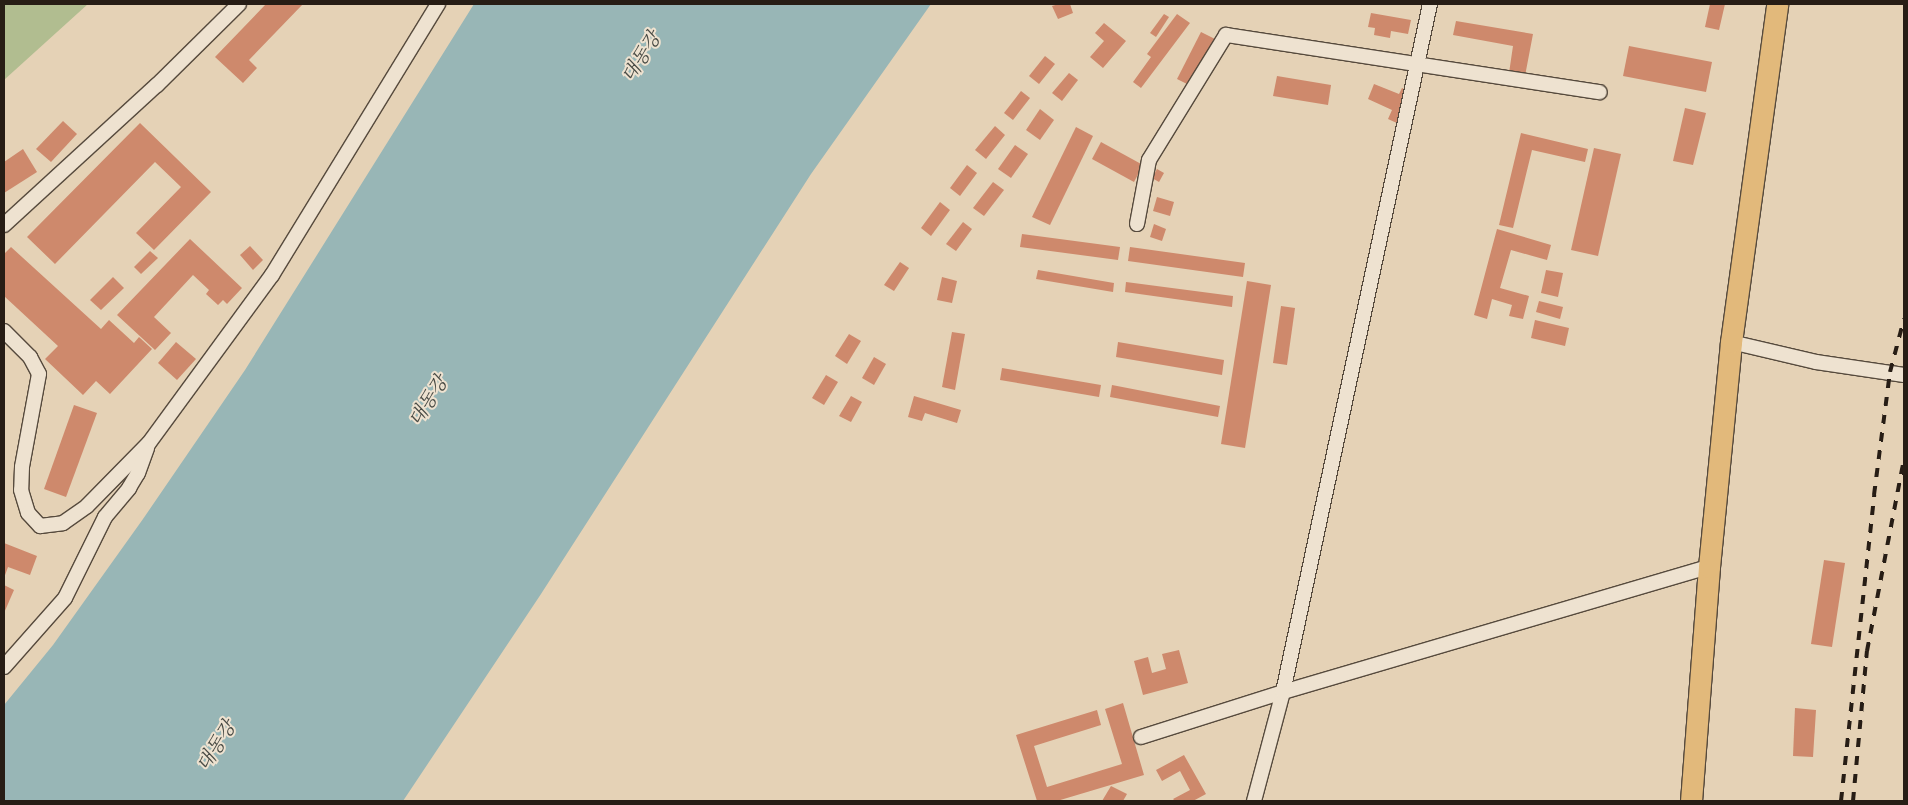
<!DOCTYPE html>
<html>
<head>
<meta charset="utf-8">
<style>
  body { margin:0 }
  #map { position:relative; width:1908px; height:805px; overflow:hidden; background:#e5d2b6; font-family:"IM FELL English","Noto Serif KR",serif }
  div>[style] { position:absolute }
  .green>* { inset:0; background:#b1bd90 }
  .water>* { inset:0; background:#98b6b6 }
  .building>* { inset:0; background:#ce896c }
  .roads { filter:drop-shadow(1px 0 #564a3d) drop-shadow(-1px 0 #564a3d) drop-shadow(0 1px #564a3d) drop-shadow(0 -1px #564a3d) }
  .street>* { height:14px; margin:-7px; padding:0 7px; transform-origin:7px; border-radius:7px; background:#eee2d0 }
  .primary>* { height:21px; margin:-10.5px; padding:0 10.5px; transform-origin:10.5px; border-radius:10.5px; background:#e2b97b }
  .rail>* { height:4px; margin-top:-2px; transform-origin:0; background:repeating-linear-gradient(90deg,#271d15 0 9px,transparent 0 18px) }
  span { translate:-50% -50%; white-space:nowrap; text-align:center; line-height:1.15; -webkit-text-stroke:4px #eee2d0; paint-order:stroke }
  .water-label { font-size:19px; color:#494b45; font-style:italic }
  .frame { position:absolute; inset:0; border:5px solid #271d15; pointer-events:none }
</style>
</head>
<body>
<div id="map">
  <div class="green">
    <i style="clip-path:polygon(4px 4px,88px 4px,4px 80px)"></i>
  </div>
  <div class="water">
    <i style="clip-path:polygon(474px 4px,931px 4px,811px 174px,541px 594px,403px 801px,4px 801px,4px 705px,53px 645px,143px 519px,245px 370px)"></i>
  </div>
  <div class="building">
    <i style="clip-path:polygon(266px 4px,303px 4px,249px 60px,257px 68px,243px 83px,215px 57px)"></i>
    <i style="clip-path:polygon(1059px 4px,1070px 4px,1073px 13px,1058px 19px,1052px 6px)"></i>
    <i style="clip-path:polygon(1710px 4px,1725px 4px,1719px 30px,1705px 27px)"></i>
    <i style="clip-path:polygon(1371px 13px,1411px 20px,1408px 34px,1391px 31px,1390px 38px,1374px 35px,1375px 28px,1368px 27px)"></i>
    <i style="clip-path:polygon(1164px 14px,1169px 17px,1156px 37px,1150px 33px)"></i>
    <i style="clip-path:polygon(1177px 14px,1190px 23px,1141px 88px,1133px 82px,1151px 57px,1147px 54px)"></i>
    <i style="clip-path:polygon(1456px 21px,1533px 34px,1525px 76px,1509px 73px,1513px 46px,1453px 35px)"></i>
    <i style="clip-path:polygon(1104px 23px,1126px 41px,1103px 68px,1090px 57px,1104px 41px,1095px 33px)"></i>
    <i style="clip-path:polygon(1201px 32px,1215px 39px,1191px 86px,1177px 79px)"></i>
    <i style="clip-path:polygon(1629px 46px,1712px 62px,1706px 92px,1623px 76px)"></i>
    <i style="clip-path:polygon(1045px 56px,1055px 64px,1039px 84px,1029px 76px)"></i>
    <i style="clip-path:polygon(1069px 73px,1078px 80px,1062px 101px,1052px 93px)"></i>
    <i style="clip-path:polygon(1277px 76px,1331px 85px,1328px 105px,1273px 96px)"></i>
    <i style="clip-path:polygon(1374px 84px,1399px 94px,1402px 88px,1412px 93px,1399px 124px,1388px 119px,1392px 110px,1368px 99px)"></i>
    <i style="clip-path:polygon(1021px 91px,1030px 98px,1013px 120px,1004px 113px)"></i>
    <i style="clip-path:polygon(1685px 108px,1706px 113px,1693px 165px,1673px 161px)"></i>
    <i style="clip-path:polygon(1040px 109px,1054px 120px,1040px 140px,1026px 130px)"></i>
    <i style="clip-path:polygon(63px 121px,77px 134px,51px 162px,36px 149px)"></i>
    <i style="clip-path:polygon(140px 123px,211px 192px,154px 250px,136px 233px,181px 187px,155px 162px,55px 264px,27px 237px)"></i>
    <i style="clip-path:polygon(995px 126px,1005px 135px,986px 159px,975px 150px)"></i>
    <i style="clip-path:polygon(1076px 127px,1093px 136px,1050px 225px,1032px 217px)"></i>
    <i style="clip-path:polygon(1521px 133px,1588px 149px,1585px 162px,1532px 150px,1513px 228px,1499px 225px)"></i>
    <i style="clip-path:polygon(1101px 142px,1143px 165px,1134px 182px,1092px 159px)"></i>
    <i style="clip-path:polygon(1015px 145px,1028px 154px,1011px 178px,998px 169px)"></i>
    <i style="clip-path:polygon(1594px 148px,1621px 154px,1598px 256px,1571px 250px)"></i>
    <i style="clip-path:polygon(23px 149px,37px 172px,4px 193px,4px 162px)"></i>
    <i style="clip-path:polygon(967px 165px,977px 173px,960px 196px,950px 188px)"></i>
    <i style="clip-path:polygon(1157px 169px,1164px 173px,1159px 182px,1152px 178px)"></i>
    <i style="clip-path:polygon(993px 182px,1004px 190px,984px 216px,973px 208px)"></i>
    <i style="clip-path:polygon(1157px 197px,1174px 202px,1170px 216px,1153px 211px)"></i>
    <i style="clip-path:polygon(940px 202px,950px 210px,931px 236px,921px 228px)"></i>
    <i style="clip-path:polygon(963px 222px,972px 229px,956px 251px,946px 244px)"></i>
    <i style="clip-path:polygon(1154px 224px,1166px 229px,1162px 241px,1150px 237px)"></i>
    <i style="clip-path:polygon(1497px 229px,1551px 245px,1547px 260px,1511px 250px,1500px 288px,1529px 296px,1523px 319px,1509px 316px,1512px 305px,1492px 299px,1487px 319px,1474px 315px)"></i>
    <i style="clip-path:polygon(1022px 234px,1120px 247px,1118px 260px,1020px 247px)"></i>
    <i style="clip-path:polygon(190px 239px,242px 288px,227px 304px,223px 300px,218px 305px,206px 294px,209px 290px,193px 275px,154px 317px,171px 333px,155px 350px,117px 315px)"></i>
    <i style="clip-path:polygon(250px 246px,263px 260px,253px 270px,240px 255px)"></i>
    <i style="clip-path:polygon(11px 247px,101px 329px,109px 320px,134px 343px,139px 337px,152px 349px,110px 394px,96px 381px,83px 395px,45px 359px,58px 346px,4px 296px,4px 254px)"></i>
    <i style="clip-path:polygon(1130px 247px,1245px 263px,1243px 277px,1128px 261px)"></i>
    <i style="clip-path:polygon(150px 251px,158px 258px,141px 274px,134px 267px)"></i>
    <i style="clip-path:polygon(900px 262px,909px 268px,894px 291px,884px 285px)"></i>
    <i style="clip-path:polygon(1038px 270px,1114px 283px,1113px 292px,1036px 279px)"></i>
    <i style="clip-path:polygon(1546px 270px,1563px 273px,1558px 297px,1541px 293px)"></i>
    <i style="clip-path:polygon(113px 277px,124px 288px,101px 310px,90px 300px)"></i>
    <i style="clip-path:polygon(942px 277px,957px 281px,952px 303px,937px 300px)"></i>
    <i style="clip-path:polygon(1247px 281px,1271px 285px,1245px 448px,1221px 444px)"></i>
    <i style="clip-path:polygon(1126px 282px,1233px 296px,1232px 307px,1125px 292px)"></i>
    <i style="clip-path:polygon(1539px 301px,1563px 307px,1560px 319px,1536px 312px)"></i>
    <i style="clip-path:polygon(1281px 306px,1295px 308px,1287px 365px,1273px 363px)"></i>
    <i style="clip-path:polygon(1535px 320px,1569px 328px,1565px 346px,1531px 338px)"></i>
    <i style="clip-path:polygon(952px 332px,965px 334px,955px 390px,942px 387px)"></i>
    <i style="clip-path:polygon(849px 334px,861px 341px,847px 364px,835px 356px)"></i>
    <i style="clip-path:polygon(176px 342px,196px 359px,177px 380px,158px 363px)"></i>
    <i style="clip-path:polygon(1118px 342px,1224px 360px,1222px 375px,1116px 357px)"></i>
    <i style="clip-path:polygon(874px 357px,886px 364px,874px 385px,862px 378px)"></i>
    <i style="clip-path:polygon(1002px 368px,1101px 385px,1099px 397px,1000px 380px)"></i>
    <i style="clip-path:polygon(826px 375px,838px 382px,824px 405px,812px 398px)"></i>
    <i style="clip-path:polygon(1112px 385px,1220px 406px,1218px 417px,1110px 397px)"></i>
    <i style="clip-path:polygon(851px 396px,862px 402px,851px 422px,839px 416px)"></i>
    <i style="clip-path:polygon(914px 396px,961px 410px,957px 423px,925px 413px,922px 421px,908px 417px)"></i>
    <i style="clip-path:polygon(74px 405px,97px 413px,66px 497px,44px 489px)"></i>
    <i style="clip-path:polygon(4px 543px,37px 556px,30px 575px,8px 567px,4px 578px)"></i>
    <i style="clip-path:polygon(1824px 560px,1845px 563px,1832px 647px,1811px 644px)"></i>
    <i style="clip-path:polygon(4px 585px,14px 590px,4px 613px)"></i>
    <i style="clip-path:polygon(1179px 650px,1188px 683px,1143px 695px,1134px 661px,1148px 657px,1152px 673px,1166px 669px,1162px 654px)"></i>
    <i style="clip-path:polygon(1123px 703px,1144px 775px,1057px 801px,1037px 801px,1016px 735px,1097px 710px,1101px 725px,1034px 746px,1047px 787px,1122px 764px,1105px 709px)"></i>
    <i style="clip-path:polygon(1795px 708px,1816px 710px,1813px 757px,1793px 756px)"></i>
    <i style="clip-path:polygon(1184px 755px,1206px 794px,1193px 801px,1175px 801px,1173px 799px,1190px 790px,1180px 771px,1162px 781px,1156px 770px)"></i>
    <i style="clip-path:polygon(1111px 786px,1127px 794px,1123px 801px,1102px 801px)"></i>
  </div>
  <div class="roads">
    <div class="street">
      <i style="left:1137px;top:224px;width:65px;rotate:-79.4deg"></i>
      <i style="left:1149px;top:160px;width:147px;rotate:-58.4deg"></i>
      <i style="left:1226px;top:35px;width:378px;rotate:8.7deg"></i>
      <i style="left:4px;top:225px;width:207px;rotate:-42.5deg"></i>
      <i style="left:157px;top:85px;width:115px;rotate:-44.6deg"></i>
      <i style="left:4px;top:331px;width:37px;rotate:45deg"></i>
      <i style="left:30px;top:357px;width:19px;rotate:62deg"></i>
      <i style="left:39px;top:374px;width:95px;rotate:100.4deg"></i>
      <i style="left:22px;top:467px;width:23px;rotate:92deg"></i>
      <i style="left:21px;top:490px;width:24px;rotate:73deg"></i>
      <i style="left:28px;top:513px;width:18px;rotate:47deg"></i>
      <i style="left:40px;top:526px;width:23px;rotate:-7deg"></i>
      <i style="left:63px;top:523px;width:29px;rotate:-35deg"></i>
      <i style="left:87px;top:506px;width:88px;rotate:-45.5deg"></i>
      <i style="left:149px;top:443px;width:208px;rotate:-53.8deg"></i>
      <i style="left:272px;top:275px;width:318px;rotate:-58.5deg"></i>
      <i style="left:1731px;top:342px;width:87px;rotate:13.2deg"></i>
      <i style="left:1816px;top:362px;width:89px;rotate:8.4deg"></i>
      <i style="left:4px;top:667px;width:92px;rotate:-48.5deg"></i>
      <i style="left:65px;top:598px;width:90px;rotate:-63.7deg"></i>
      <i style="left:105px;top:517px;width:38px;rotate:-50deg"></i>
      <i style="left:129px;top:488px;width:17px;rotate:-59deg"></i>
      <i style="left:138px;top:473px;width:27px;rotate:-70deg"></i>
      <i style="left:1141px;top:737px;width:149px;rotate:-17.6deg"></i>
      <i style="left:1283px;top:692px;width:444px;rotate:-16.4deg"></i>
      <i style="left:1254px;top:801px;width:113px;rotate:-75.1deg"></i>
      <i style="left:1283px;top:692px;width:704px;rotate:-77.94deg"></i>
    </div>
    <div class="primary">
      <i style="left:1691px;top:801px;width:235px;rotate:-85.6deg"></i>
      <i style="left:1709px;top:567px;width:226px;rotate:-84.4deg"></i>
      <i style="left:1731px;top:342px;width:341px;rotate:-82.2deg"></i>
    </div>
  </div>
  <div class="rail">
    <i style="left:1841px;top:801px;width:308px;rotate:-83.8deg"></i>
    <i style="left:1874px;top:495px;width:124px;rotate:-82.6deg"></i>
    <i style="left:1890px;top:372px;width:55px;rotate:-75.2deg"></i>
    <i style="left:1853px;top:801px;width:151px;rotate:-84.7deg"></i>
    <i style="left:1867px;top:651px;width:196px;rotate:-79.1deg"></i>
  </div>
  <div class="water-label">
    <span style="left:643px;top:58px;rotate:-58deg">대동강</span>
    <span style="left:430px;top:402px;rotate:-58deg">대동강</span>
    <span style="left:218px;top:747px;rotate:-58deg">대동강</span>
  </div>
  <div class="frame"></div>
</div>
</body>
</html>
